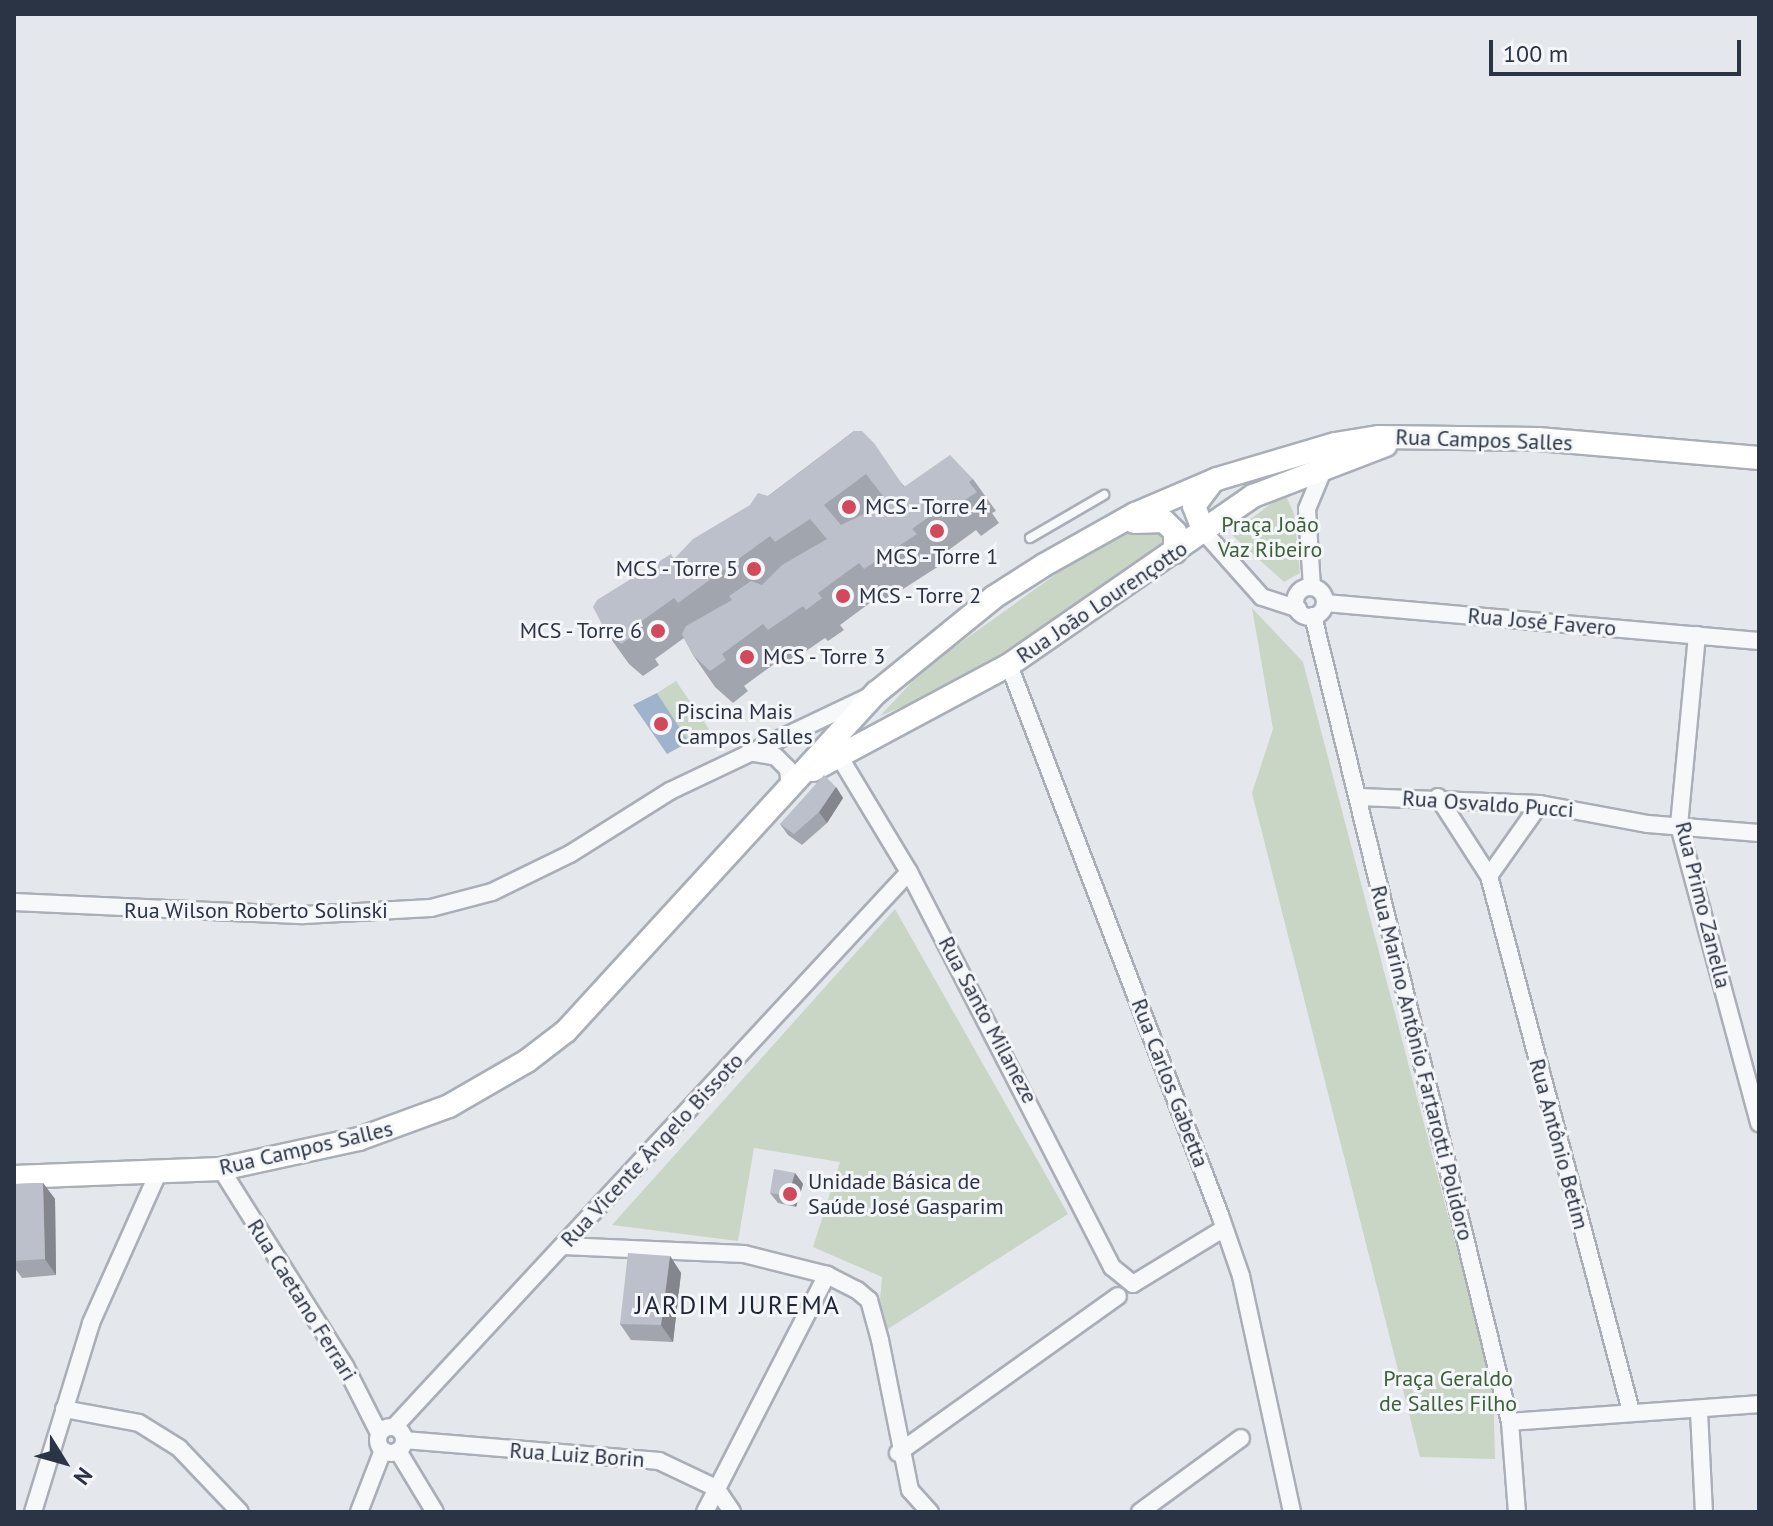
<!DOCTYPE html>
<html>
<head>
<meta charset="utf-8">
<style>
  body { margin:0 }
  #map { position:relative; width:1773px; height:1526px; overflow:hidden; background:#e4e7ec; font-family:"PT Sans",sans-serif }
  div>[style] { position:absolute }
  .green>* { inset:0; background:#c9d6c5 }
  .water>* { inset:0; background:#9fb4cc }
  .roads { filter:drop-shadow(2px 0 #a9aeb7) drop-shadow(-2px 0 #a9aeb7) drop-shadow(0 2px #a9aeb7) drop-shadow(0 -2px #a9aeb7) }
  .lane>* { height:8px; margin:-4px; padding:0 4px; transform-origin:4px; border-radius:4px; background:#f7f8fa }
  .street>* { height:16px; margin:-8px; padding:0 8px; transform-origin:8px; border-radius:8px; background:#f7f8fa }
  .street>.ring { margin:-8px; padding:0; box-sizing:content-box; background:none; border:16px solid #f7f8fa; border-radius:50% }
  .secondary>* { height:22px; margin:-11px; padding:0 11px; transform-origin:11px; border-radius:11px; background:#fff }
  .wall>* { inset:0; background:#a1a5ae }
  .shaded-wall>* { inset:0; background:#83868d }
  .building>* { inset:0; background:#bbc0ca }
  .dots>* { width:22px; height:22px; translate:-50% -50%; box-sizing:border-box; border:4px solid #f4f6f9; border-radius:50% }
  span { translate:-50% -50%; white-space:nowrap; text-align:center; line-height:1.15; -webkit-text-stroke:6px #f4f6f9; paint-order:stroke }
  .street-label { font-size:22px; color:#2b3445 }
  .poi-label { font-size:22px; color:#2b3445 }
  .left { translate:0 -50%; text-align:left }
  .right { translate:-100% -50%; text-align:right }
  .park-label { font-size:22px; color:#3f6138 }
  .quarter-label { font-size:26px; color:#1d2536; letter-spacing:2px }
  .frame { position:absolute; inset:0; border:16px solid #2b3445; pointer-events:none }
  .north { position:absolute; left:24px; top:1422px; width:80px; height:80px; -webkit-text-stroke:6px #f4f6f9; paint-order:stroke; rotate:127deg; font-size:22px; font-weight:700; line-height:32px; text-align:center; color:#2b3445 }
  .north::after { content:''; display:block; margin:auto; width:28px; height:36px; background:#2b3445; clip-path:polygon(50% 0,100% 100%,50% 72%,0 100%) }
  .scale { position:absolute; left:1489px; top:40px; width:252px; height:36px; box-sizing:border-box; border:4px solid #2b3445; border-top:0; padding-left:10px; font-size:24px; line-height:28px; white-space:nowrap; color:#2b3445; -webkit-text-stroke:6px #f4f6f9; paint-order:stroke }
</style>
</head>
<body>
<div id="map">
  <div class="green">
    <i style="clip-path:polygon(1285px 493px,1294px 514px,1300px 573px,1284px 582px,1231px 534px)"></i>
    <i style="clip-path:polygon(1165px 522px,1170px 540px,959px 683px,880px 716px,925px 668px,1115px 532px)"></i>
    <i style="clip-path:polygon(1252px 608px,1303px 662px,1493px 1387px,1495px 1459px,1420px 1457px,1252px 793px,1273px 729px)"></i>
    <i style="clip-path:polygon(676px 681px,709px 729px,689px 742px,657px 693px)"></i>
    <i style="clip-path:polygon(895px 909px,1068px 1214px,877px 1336px,882px 1277px,813px 1247px,840px 1162px,754px 1148px,738px 1241px,612px 1225px)"></i>
  </div>
  <div class="water">
    <i style="clip-path:polygon(657px 693px,689px 742px,667px 754px,633px 705px)"></i>
  </div>
  <div class="roads">
    <div class="lane">
      <i style="left:1030px;top:538px;width:86px;rotate:-30.2deg"></i>
    </div>
    <div class="street">
      <i style="left:1204px;top:532px;width:87px;rotate:48.3deg"></i>
      <i style="left:1262px;top:597px;width:38px;rotate:18deg"></i>
      <i style="left:1312px;top:587px;width:78px;rotate:-93.7deg"></i>
      <i style="left:1307px;top:509px;width:44px;rotate:-67.5deg"></i>
      <i class="ring" style="left:1295px;top:587px;width:14px;height:14px"></i>
      <i style="left:1325px;top:603px;width:436px;rotate:5deg"></i>
      <i style="left:1313px;top:616px;width:830px;rotate:76.27deg"></i>
      <i style="left:1510px;top:1422px;width:90px;rotate:85.6deg"></i>
      <i style="left:1697px;top:635px;width:192px;rotate:95.4deg"></i>
      <i style="left:1679px;top:826px;width:308px;rotate:74.9deg"></i>
      <i style="left:1009px;top:665px;width:589px;rotate:69.01deg"></i>
      <i style="left:1220px;top:1215px;width:65px;rotate:71deg"></i>
      <i style="left:1241px;top:1276px;width:241px;rotate:77.8deg"></i>
      <i style="left:749px;top:752px;width:27px;rotate:10deg"></i>
      <i style="left:776px;top:757px;width:17px;rotate:45deg"></i>
      <i style="left:788px;top:769px;width:18px;rotate:84deg"></i>
      <i style="left:839px;top:756px;width:135px;rotate:58.9deg"></i>
      <i style="left:909px;top:872px;width:444px;rotate:62.8deg"></i>
      <i style="left:1112px;top:1267px;width:27px;rotate:39deg"></i>
      <i style="left:1133px;top:1284px;width:105px;rotate:-31.4deg"></i>
      <i style="left:1359px;top:797px;width:181px;rotate:2.2deg"></i>
      <i style="left:1540px;top:804px;width:110px;rotate:10.5deg"></i>
      <i style="left:1648px;top:824px;width:111px;rotate:4.6deg"></i>
      <i style="left:1438px;top:797px;width:94px;rotate:57.2deg"></i>
      <i style="left:1489px;top:876px;width:88px;rotate:-54.7deg"></i>
      <i style="left:1489px;top:876px;width:554px;rotate:75.14deg"></i>
      <i style="left:14px;top:902px;width:290px;rotate:2.6deg"></i>
      <i style="left:304px;top:915px;width:127px;rotate:-3.2deg"></i>
      <i style="left:431px;top:908px;width:63px;rotate:-14.7deg"></i>
      <i style="left:492px;top:892px;width:87px;rotate:-26deg"></i>
      <i style="left:570px;top:854px;width:118px;rotate:-32.2deg"></i>
      <i style="left:670px;top:791px;width:219px;rotate:-25.4deg"></i>
      <i style="left:221px;top:1169px;width:233px;rotate:57.8deg"></i>
      <i style="left:345px;top:1366px;width:75px;rotate:63.1deg"></i>
      <i style="left:563px;top:1246px;width:181px;rotate:2.5deg"></i>
      <i style="left:744px;top:1254px;width:86px;rotate:14.2deg"></i>
      <i style="left:827px;top:1275px;width:34px;rotate:27deg"></i>
      <i style="left:857px;top:1290px;width:16px;rotate:40deg"></i>
      <i style="left:869px;top:1300px;width:41px;rotate:74.6deg"></i>
      <i style="left:880px;top:1340px;width:153px;rotate:78.7deg"></i>
      <i style="left:910px;top:1490px;width:30px;rotate:48deg"></i>
      <i style="left:64px;top:1409px;width:76px;rotate:10.6deg"></i>
      <i style="left:139px;top:1423px;width:47px;rotate:32deg"></i>
      <i style="left:179px;top:1448px;width:88px;rotate:46.4deg"></i>
      <i style="left:1699px;top:1411px;width:101px;rotate:87.2deg"></i>
      <i style="left:1510px;top:1422px;width:250px;rotate:-4.1deg"></i>
      <i class="ring" style="left:378px;top:1427px;width:10px;height:10px"></i>
      <i style="left:394px;top:1427px;width:757px;rotate:-47.14deg"></i>
      <i style="left:404px;top:1440px;width:256px;rotate:4.7deg"></i>
      <i style="left:659px;top:1461px;width:63px;rotate:25.3deg"></i>
      <i style="left:716px;top:1488px;width:29px;rotate:56deg"></i>
      <i style="left:398px;top:1451px;width:71px;rotate:58.8deg"></i>
      <i style="left:898px;top:1453px;width:270px;rotate:-35.5deg"></i>
      <i style="left:33px;top:1512px;width:198px;rotate:-72.9deg"></i>
      <i style="left:91px;top:1323px;width:164px;rotate:-65.9deg"></i>
      <i style="left:359px;top:1512px;width:66px;rotate:-68.8deg"></i>
      <i style="left:705px;top:1512px;width:267px;rotate:-62.8deg"></i>
      <i style="left:1140px;top:1512px;width:125px;rotate:-36.2deg"></i>
    </div>
    <div class="secondary">
      <i style="left:1134px;top:522px;width:30px;rotate:-2deg"></i>
      <i style="left:1164px;top:521px;width:16px;rotate:45deg"></i>
      <i style="left:1175px;top:532px;width:20px;rotate:90deg"></i>
      <i style="left:1204px;top:532px;width:28px;rotate:-111deg"></i>
      <i style="left:1194px;top:506px;width:26px;rotate:-53deg"></i>
      <i style="left:813px;top:770px;width:222px;rotate:-28.2deg"></i>
      <i style="left:1009px;top:665px;width:297px;rotate:-34.7deg"></i>
      <i style="left:1253px;top:496px;width:142px;rotate:-21deg"></i>
      <i style="left:14px;top:1177px;width:207px;rotate:-2.2deg"></i>
      <i style="left:221px;top:1169px;width:141px;rotate:-12.3deg"></i>
      <i style="left:359px;top:1139px;width:96px;rotate:-20.1deg"></i>
      <i style="left:449px;top:1106px;width:90px;rotate:-30deg"></i>
      <i style="left:527px;top:1061px;width:49px;rotate:-37.6deg"></i>
      <i style="left:566px;top:1031px;width:459px;rotate:-47.5deg"></i>
      <i style="left:876px;top:693px;width:152px;rotate:-39.1deg"></i>
      <i style="left:994px;top:597px;width:59px;rotate:-32.6deg"></i>
      <i style="left:1044px;top:565px;width:104px;rotate:-29.3deg"></i>
      <i style="left:1135px;top:514px;width:89px;rotate:-23.1deg"></i>
      <i style="left:1217px;top:479px;width:123px;rotate:-16.5deg"></i>
      <i style="left:1335px;top:444px;width:45px;rotate:-9deg"></i>
      <i style="left:1379px;top:437px;width:159px;rotate:0.7deg"></i>
      <i style="left:1538px;top:439px;width:222px;rotate:4.9deg"></i>
    </div>
  </div>
  <div class="wall">
    <i style="clip-path:polygon(854px 431px,905px 487px,973px 479px,996px 511px,992px 513px,999px 523px,981px 536px,976px 530px,935px 560px,939px 566px,886px 600px,882px 594px,840px 625px,844px 630px,828px 641px,825px 638px,790px 662px,785px 656px,744px 686px,748px 691px,733px 703px,715px 687px,693px 655px,684px 638px,655px 659px,659px 665px,643px 676px,629px 664px,606px 632px,674px 559px,768px 496px)"></i>
    <i style="clip-path:polygon(836px 787px,843px 798px,827px 823px,802px 845px,788px 835px,780px 824px)"></i>
    <i style="clip-path:polygon(795px 1173px,803px 1184px,796px 1207px,778px 1203px,770px 1193px)"></i>
    <i style="clip-path:polygon(43px 1183px,55px 1199px,56px 1275px,22px 1278px,14px 1267px,14px 1184px)"></i>
    <i style="clip-path:polygon(670px 1256px,681px 1273px,673px 1342px,631px 1340px,620px 1324px)"></i>
  </div>
  <div class="shaded-wall">
    <i style="clip-path:polygon(836px 787px,843px 798px,827px 823px,819px 812px)"></i>
    <i style="clip-path:polygon(795px 1173px,803px 1184px,796px 1207px,788px 1196px)"></i>
    <i style="clip-path:polygon(43px 1183px,55px 1199px,56px 1275px,45px 1259px)"></i>
    <i style="clip-path:polygon(670px 1256px,681px 1273px,673px 1342px,661px 1325px)"></i>
  </div>
  <div class="building">
    <i style="clip-path:polygon(evenodd,854px 431px,862px 431px,874px 443px,904px 487px,950px 455px,973px 479px,969px 482px,977px 492px,959px 504px,954px 499px,912px 529px,917px 534px,864px 569px,859px 563px,818px 593px,822px 598px,806px 610px,803px 606px,768px 630px,763px 624px,722px 654px,726px 660px,710px 671px,693px 655px,682px 634px,686px 626px,732px 600px,729px 596px,751px 581px,762px 585px,782px 565px,827px 539px,810px 519px,775px 542px,770px 536px,678px 603px,674px 598px,632px 628px,637px 633px,621px 644px,606px 632px,593px 607px,597px 600px,671px 554px,674px 559px,693px 539px,750px 505px,758px 493px,768px 496px,854px 431px,866px 474px,883px 496px,866px 513px,841px 525px,824px 505px,866px 474px)"></i>
    <i style="clip-path:polygon(824px 775px,836px 787px,819px 812px,794px 834px,780px 824px)"></i>
    <i style="clip-path:polygon(774px 1169px,795px 1173px,788px 1196px,770px 1193px)"></i>
    <i style="clip-path:polygon(43px 1183px,45px 1259px,14px 1261px,14px 1184px)"></i>
    <i style="clip-path:polygon(628px 1253px,670px 1256px,661px 1325px,620px 1324px)"></i>
  </div>
  <div class="dots">
    <i style="left:849px;top:507px;background:#d1495b"></i>
    <i style="left:937px;top:531px;background:#d1495b"></i>
    <i style="left:754px;top:569px;background:#d1495b"></i>
    <i style="left:843px;top:596px;background:#d1495b"></i>
    <i style="left:658px;top:631px;background:#d1495b"></i>
    <i style="left:747px;top:657px;background:#d1495b"></i>
    <i style="left:661px;top:724px;background:#d1495b"></i>
    <i style="left:790px;top:1194px;background:#d1495b"></i>
  </div>
  <div class="street-label">
    <span style="left:1484px;top:440px;rotate:2deg">Rua Campos Salles</span>
    <span style="left:1102px;top:602px;rotate:-34deg">Rua João Lourençotto</span>
    <span style="left:1542px;top:622px;rotate:5deg">Rua José Favero</span>
    <span style="left:1488px;top:804px;rotate:4deg">Rua Osvaldo Pucci</span>
    <span style="left:1703px;top:905px;rotate:76deg">Rua Primo Zanella</span>
    <span style="left:256px;top:911px">Rua Wilson Roberto Solinski</span>
    <span style="left:988px;top:1020px;rotate:62deg">Rua Santo Milaneze</span>
    <span style="left:1422px;top:1063px;rotate:76deg">Rua Marino Antônio Fartarotti Polidoro</span>
    <span style="left:1170px;top:1083px;rotate:69deg">Rua Carlos Gabetta</span>
    <span style="left:1559px;top:1144px;rotate:75deg">Rua Antônio Betim</span>
    <span style="left:306px;top:1148px;rotate:-13deg">Rua Campos Salles</span>
    <span style="left:652px;top:1150px;rotate:-47deg">Rua Vicente Ângelo Bissoto</span>
    <span style="left:302px;top:1300px;rotate:58deg">Rua Caetano Ferrari</span>
    <span style="left:577px;top:1455px;rotate:4deg">Rua Luiz Borin</span>
  </div>
  <div class="poi-label">
    <span class="left" style="left:865px;top:507px">MCS - Torre 4</span>
    <span style="left:937px;top:557px">MCS - Torre 1</span>
    <span class="right" style="left:738px;top:569px">MCS - Torre 5</span>
    <span class="left" style="left:859px;top:596px">MCS - Torre 2</span>
    <span class="right" style="left:642px;top:631px">MCS - Torre 6</span>
    <span class="left" style="left:763px;top:657px">MCS - Torre 3</span>
    <span class="left" style="left:677px;top:724px">Piscina Mais<br>Campos Salles</span>
    <span class="left" style="left:808px;top:1194px">Unidade Básica de<br>Saúde José Gasparim</span>
  </div>
  <div class="park-label">
    <span style="left:1270px;top:537px">Praça João<br>Vaz Ribeiro</span>
    <span style="left:1448px;top:1391px">Praça Geraldo<br>de Salles Filho</span>
  </div>
  <div class="quarter-label">
    <span style="left:738px;top:1305px">JARDIM JUREMA</span>
  </div>
  <div class="frame"></div>
  <div class="north">N</div>
  <div class="scale">100 m</div>
</div>
</body>
</html>
